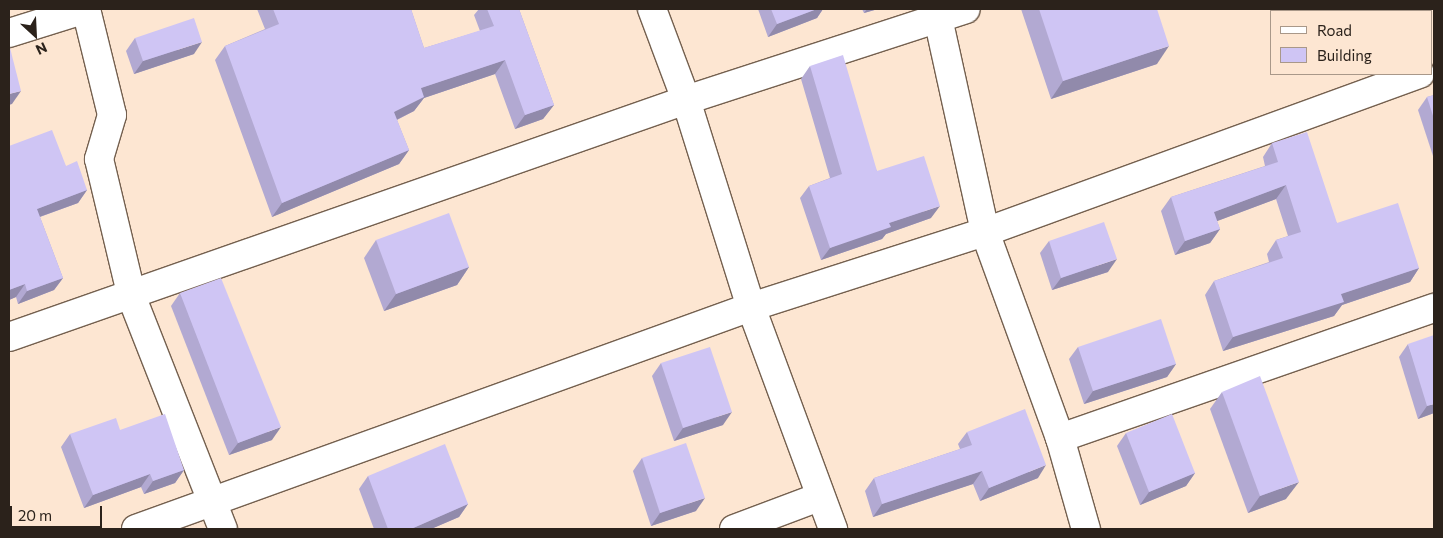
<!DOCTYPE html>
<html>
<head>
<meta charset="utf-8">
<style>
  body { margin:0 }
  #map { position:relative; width:1443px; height:538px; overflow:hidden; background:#fde6d2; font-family:Commissioner,sans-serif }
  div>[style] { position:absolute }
  .roads { filter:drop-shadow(1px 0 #74604f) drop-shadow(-1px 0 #74604f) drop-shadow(0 1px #74604f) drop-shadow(0 -1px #74604f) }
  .street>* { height:28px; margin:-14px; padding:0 14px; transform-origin:14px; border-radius:14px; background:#fff }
  .wall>* { inset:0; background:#b2a9d2 }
  .shaded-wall>* { inset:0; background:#918aab }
  .building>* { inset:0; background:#cfc5f4 }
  span { translate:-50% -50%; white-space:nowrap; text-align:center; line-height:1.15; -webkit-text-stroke:4px #fde6d2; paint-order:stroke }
  .frame { position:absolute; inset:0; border:10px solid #2b221b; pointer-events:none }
  .legend { position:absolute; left:1270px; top:10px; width:162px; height:65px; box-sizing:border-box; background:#fde6d2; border:1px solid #a99889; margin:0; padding:6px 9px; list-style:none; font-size:15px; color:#2b221b }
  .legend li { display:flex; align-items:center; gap:10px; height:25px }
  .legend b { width:25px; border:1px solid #a99889 }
  .north { position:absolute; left:10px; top:10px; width:50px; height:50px; -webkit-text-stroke:4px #fde6d2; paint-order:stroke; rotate:155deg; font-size:14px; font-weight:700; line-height:20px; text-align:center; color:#2b221b }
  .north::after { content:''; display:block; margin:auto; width:18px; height:22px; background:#2b221b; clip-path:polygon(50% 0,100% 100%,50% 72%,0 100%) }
  .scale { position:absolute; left:10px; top:506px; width:92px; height:22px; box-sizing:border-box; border:2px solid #2b221b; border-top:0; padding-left:6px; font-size:15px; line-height:18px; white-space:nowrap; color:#2b221b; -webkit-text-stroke:4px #fde6d2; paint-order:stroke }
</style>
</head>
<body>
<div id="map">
  <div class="roads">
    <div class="street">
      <i style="left:86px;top:9px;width:109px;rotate:76.2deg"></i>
      <i style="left:112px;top:115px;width:46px;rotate:106.5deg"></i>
      <i style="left:99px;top:159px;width:143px;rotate:76.6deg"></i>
      <i style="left:132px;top:298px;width:248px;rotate:68.5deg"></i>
      <i style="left:652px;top:9px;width:97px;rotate:69.5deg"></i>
      <i style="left:686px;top:100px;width:217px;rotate:72.6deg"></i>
      <i style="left:751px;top:307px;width:237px;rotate:69.7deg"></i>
      <i style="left:936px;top:9px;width:228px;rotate:77.6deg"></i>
      <i style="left:985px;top:232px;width:219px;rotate:70deg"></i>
      <i style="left:1060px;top:438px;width:396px;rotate:-19.2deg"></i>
      <i style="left:9px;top:33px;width:81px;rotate:-17.3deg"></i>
      <i style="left:9px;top:337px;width:717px;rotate:-19.29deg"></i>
      <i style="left:686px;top:100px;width:294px;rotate:-18deg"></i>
      <i style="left:1060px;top:438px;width:95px;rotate:74.1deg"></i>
      <i style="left:136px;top:529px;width:654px;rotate:-19.85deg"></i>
      <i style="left:751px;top:307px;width:246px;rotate:-17.8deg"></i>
      <i style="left:985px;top:232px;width:463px;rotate:-20deg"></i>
      <i style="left:734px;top:529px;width:91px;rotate:-20.6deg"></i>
    </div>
  </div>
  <div class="wall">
    <i style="clip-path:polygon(257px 9px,411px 9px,424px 48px,480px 31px,474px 15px,479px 9px,519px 9px,554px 105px,543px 119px,515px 129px,495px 74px,424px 98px,414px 111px,397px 120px,409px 150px,399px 164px,272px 217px,215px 60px,225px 46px,265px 29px)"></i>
    <i style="clip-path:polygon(758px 9px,823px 9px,817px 18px,768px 37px)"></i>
    <i style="clip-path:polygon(862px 9px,878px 9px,864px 13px)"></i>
    <i style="clip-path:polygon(1021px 9px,1157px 9px,1157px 64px,1051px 99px)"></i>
    <i style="clip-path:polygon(135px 38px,194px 54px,134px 74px,126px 51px)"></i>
    <i style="clip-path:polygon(810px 66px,877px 171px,931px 218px,886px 234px,882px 239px,821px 260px,800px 198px,809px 186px,830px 178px,801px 79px)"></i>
    <i style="clip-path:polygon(1434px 95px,1434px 159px,1418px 110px,1427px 97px)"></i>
    <i style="clip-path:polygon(1272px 143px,1337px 223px,1419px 268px,1410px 282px,1342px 305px,1334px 316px,1223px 351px,1205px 295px,1214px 281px,1269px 262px,1267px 254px,1276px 240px,1288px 236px,1276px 199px,1217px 221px,1220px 229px,1210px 243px,1175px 255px,1161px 211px,1171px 197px,1265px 166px,1263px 157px)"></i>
    <i style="clip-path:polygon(9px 146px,66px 166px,87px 190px,78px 203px,40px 217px,63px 278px,54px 290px,18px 304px,16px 297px,9px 300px)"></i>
    <i style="clip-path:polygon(376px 240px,469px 267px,457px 285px,384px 311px,364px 258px)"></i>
    <i style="clip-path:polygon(1049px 241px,1108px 272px,1052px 290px,1040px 253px)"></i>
    <i style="clip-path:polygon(180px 293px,272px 440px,229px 455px,171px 306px)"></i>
    <i style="clip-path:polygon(1408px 344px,1434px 413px,1418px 419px,1399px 357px)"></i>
    <i style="clip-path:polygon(1078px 347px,1176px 364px,1167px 377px,1084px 404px,1069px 359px)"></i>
    <i style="clip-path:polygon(661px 363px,723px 425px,674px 441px,652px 376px)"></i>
    <i style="clip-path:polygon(1222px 392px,1286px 499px,1248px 513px,1210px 409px)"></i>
    <i style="clip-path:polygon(120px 430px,184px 470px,175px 483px,144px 494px,141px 487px,84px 508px,61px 447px,70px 434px)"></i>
    <i style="clip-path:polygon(967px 432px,1038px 478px,980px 501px,973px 484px,873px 517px,865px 491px,874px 478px,960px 449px,958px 444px)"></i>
    <i style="clip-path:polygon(1126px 433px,1195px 473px,1186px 486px,1140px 505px,1117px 446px)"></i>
    <i style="clip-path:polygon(642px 458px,696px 511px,651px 526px,633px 471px)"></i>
    <i style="clip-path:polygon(368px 476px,468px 504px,459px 517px,431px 529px,374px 529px,359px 489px)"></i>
  </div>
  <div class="shaded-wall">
    <i style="clip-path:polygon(817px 9px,823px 9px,817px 18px,768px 37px,777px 24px)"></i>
    <i style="clip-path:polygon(867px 9px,878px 9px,864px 13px)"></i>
    <i style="clip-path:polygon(202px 42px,194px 54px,134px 74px,143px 61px)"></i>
    <i style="clip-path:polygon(1169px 46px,1157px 64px,1051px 99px,1063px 81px)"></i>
    <i style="clip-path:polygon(505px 60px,495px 74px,424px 98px,414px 111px,384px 126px,394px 112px,421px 88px)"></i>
    <i style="clip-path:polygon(21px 91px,12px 104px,9px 105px,9px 94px)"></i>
    <i style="clip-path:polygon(554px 105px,543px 119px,515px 129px,525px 115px)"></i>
    <i style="clip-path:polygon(409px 150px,399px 164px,272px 217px,282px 203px)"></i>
    <i style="clip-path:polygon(1286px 185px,1276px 199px,1204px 226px,1214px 212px)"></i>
    <i style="clip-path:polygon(87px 190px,78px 203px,28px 221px,37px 209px)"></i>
    <i style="clip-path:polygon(940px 206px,931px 218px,886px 234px,882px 239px,821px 260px,830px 248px,889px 223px)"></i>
    <i style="clip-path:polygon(1220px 229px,1210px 243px,1175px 255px,1185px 241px)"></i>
    <i style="clip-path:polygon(1117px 259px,1108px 272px,1052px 290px,1061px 278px)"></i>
    <i style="clip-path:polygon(469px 267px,457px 285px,384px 311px,396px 294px)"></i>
    <i style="clip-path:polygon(1419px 268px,1410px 282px,1342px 305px,1334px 316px,1223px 351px,1233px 337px,1341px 294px)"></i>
    <i style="clip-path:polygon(63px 278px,54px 290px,18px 304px,27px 291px)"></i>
    <i style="clip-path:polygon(25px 284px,16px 297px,9px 300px,9px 290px)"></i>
    <i style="clip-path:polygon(1176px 364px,1167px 377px,1084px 404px,1093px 391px)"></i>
    <i style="clip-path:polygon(1434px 404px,1434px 413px,1418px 419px,1427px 406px)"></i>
    <i style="clip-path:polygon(732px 412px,723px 425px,674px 441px,683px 428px)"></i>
    <i style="clip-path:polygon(281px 427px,272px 440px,229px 455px,238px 443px)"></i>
    <i style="clip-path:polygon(1046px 465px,1038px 478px,980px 501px,989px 488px)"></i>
    <i style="clip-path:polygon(184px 470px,175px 483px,144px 494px,153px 481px)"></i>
    <i style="clip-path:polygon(982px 471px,973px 484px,873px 517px,882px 504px)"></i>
    <i style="clip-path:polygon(1195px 473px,1186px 486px,1140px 505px,1149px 492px)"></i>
    <i style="clip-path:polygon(150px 474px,141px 487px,84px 508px,93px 495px)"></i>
    <i style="clip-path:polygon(1299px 482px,1286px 499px,1248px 513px,1260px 496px)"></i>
    <i style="clip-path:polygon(705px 498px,696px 511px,651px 526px,660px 513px)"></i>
    <i style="clip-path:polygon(468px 504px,459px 517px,431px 529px,411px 529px)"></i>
  </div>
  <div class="building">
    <i style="clip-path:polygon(273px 9px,411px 9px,424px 48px,494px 26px,487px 9px,519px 9px,554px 105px,525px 115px,505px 60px,421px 88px,424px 97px,394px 112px,409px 150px,282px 203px,225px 46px,279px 24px)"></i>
    <i style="clip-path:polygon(771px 9px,817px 9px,777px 24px)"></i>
    <i style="clip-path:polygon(1039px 9px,1157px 9px,1169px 46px,1063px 81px)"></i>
    <i style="clip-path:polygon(194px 18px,202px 42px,143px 61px,135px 38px)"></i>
    <i style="clip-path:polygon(9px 44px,21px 91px,9px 94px)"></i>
    <i style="clip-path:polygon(843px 55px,877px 171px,924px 156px,940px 206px,889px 223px,891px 227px,830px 248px,809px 186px,842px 174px,810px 66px)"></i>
    <i style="clip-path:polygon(1434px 95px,1434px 119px,1427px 97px)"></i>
    <i style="clip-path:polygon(52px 130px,66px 166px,77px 161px,87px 190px,37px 209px,63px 278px,27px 291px,25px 284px,9px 290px,9px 146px)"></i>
    <i style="clip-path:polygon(1307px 132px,1337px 223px,1398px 203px,1419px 268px,1341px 294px,1344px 302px,1233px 337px,1214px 281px,1283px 258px,1276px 240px,1301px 232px,1286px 185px,1214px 212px,1220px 229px,1185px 241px,1171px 197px,1278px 162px,1272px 143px)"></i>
    <i style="clip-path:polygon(449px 213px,469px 267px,396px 294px,376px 240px)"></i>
    <i style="clip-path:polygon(1104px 222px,1117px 259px,1061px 278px,1049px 241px)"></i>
    <i style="clip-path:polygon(221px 278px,281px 427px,238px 443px,180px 293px)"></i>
    <i style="clip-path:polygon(1161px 319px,1176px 364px,1093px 391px,1078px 347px)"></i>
    <i style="clip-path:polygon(1434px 335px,1434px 404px,1427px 406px,1408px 344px)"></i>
    <i style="clip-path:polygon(710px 347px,732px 412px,683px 428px,661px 363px)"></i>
    <i style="clip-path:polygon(1260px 376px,1299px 482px,1260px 496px,1222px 392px)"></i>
    <i style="clip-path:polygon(1025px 409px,1046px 465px,989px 488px,982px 471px,882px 504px,874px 478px,972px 445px,967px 432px)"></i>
    <i style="clip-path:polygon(165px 414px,184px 470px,153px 481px,150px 474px,93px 495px,70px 434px,116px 418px,120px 430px)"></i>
    <i style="clip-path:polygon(1172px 414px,1195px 473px,1149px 492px,1126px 433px)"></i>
    <i style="clip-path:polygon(686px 443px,705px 498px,660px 513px,642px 458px)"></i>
    <i style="clip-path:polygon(445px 444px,468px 504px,411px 529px,388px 529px,368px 476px)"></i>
  </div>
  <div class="frame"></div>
  <ul class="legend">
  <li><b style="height:6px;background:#fff"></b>Road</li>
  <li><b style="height:14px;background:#cfc5f4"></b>Building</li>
  </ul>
  <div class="north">N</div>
  <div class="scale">20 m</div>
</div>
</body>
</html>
